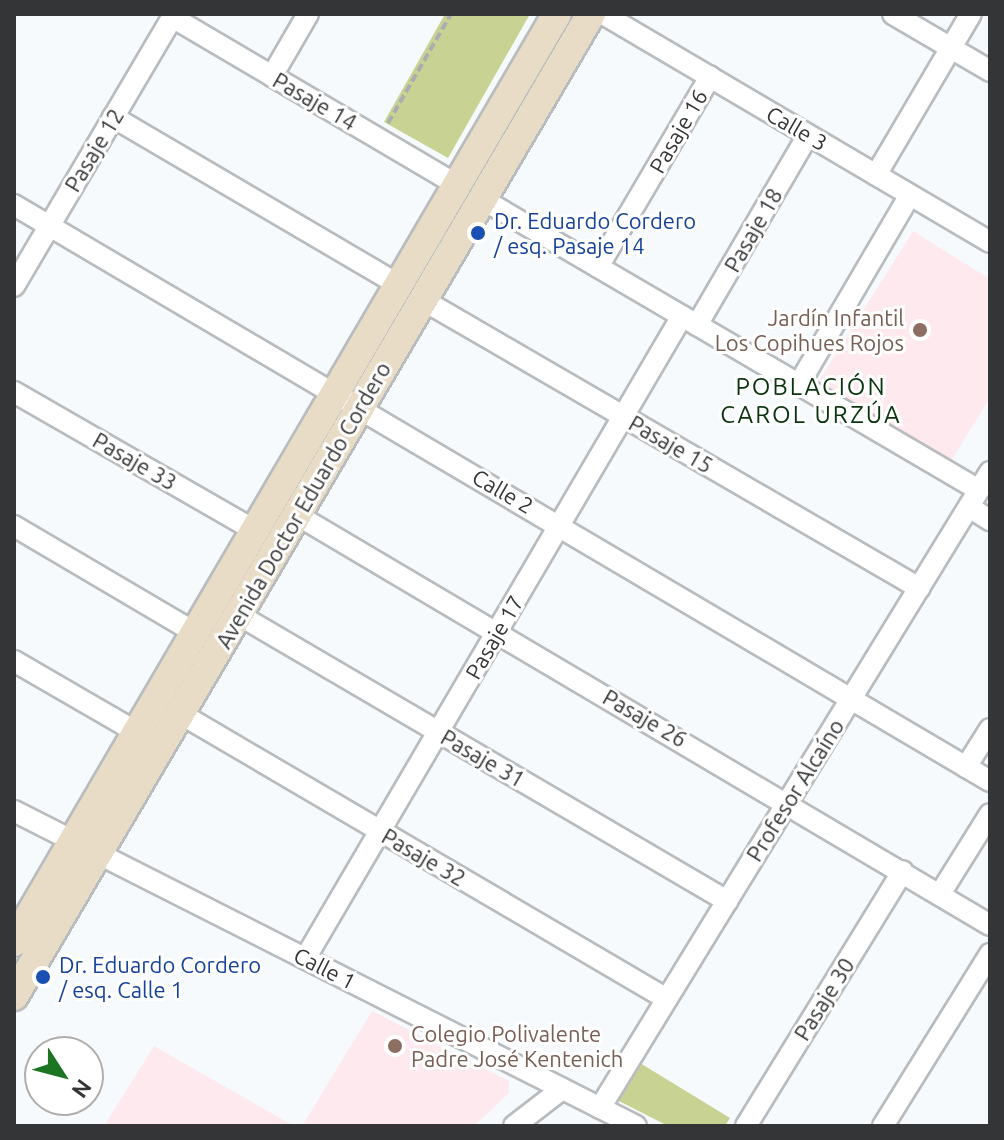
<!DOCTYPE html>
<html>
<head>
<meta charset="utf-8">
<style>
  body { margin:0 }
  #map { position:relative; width:1004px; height:1140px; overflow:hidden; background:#f7fafd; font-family:Ubuntu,sans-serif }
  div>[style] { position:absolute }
  .education>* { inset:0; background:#fee9ef }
  .green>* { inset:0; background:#c8d393 }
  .path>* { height:4px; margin-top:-2px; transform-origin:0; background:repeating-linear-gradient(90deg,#abadaf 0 8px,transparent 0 12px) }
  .roads { filter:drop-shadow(2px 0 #b9bcbf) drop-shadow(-2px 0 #b9bcbf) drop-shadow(0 2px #b9bcbf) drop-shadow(0 -2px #b9bcbf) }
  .street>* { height:20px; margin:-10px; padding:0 10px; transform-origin:10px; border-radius:10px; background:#fff }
  .secondary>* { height:28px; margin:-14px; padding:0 14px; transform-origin:14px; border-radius:14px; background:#e9dcc6 }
  .dots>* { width:22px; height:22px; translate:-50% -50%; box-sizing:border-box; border:4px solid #fff; border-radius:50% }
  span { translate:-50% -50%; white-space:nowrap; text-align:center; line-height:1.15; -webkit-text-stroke:6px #fff; paint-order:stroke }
  .street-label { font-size:22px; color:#343536 }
  .transit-label { font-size:22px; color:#164399 }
  .left { translate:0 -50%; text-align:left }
  .education-label { font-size:22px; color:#785e54 }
  .right { translate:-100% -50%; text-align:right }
  .neighbourhood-label { font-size:24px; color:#0a340d; letter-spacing:2px }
  .frame { position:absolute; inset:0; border:16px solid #343536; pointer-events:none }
  .north { position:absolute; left:24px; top:1036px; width:80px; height:80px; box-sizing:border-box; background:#fff; border:2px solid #aeaeaf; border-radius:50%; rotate:126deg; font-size:22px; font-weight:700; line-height:32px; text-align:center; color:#343536 }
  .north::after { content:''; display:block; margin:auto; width:28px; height:36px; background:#1b7523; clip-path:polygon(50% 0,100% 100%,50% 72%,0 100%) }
</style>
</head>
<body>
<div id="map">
  <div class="education">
    <i style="clip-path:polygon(913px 231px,990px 279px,990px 398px,951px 461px,819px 381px)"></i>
    <i style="clip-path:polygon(372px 1011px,509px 1081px,509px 1093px,474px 1126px,302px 1126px)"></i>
    <i style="clip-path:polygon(154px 1046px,294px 1126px,104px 1126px)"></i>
  </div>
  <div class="green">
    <i style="clip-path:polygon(445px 14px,530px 14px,448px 158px,384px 122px)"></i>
    <i style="clip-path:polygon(640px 1063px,730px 1118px,725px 1126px,668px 1126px,617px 1100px)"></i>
  </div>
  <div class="path">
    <i style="left:388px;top:123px;width:126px;rotate:-60deg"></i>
  </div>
  <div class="roads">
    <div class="street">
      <i style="left:603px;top:14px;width:449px;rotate:30.5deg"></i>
      <i style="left:893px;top:14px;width:113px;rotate:30.4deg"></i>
      <i style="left:172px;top:17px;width:331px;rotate:30.5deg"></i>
      <i style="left:272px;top:76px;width:72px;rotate:-59.9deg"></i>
      <i style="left:113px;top:117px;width:332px;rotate:30.4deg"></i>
      <i style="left:876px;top:175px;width:187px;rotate:-59.5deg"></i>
      <i style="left:482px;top:199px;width:576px;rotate:30.35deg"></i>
      <i style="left:14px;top:205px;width:1133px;rotate:30.55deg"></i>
      <i style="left:598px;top:267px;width:221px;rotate:-59.5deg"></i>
      <i style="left:14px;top:286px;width:316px;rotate:-59.5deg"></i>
      <i style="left:423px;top:300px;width:574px;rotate:30.14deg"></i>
      <i style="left:697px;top:325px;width:220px;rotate:-59.7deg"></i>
      <i style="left:799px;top:384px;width:219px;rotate:-59.6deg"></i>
      <i style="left:14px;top:392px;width:279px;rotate:29.9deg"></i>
      <i style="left:969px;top:507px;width:25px;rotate:32deg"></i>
      <i style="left:297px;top:515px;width:805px;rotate:30.61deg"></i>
      <i style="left:14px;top:526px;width:211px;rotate:30.5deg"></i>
      <i style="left:239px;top:615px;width:566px;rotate:30.37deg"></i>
      <i style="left:14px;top:661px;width:143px;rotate:30.1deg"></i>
      <i style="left:181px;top:714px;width:563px;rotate:30.39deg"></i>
      <i style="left:966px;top:767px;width:45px;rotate:-57.7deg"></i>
      <i style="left:14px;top:811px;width:697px;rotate:26.86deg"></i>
      <i style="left:940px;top:894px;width:94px;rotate:-58deg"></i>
      <i style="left:306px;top:957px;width:743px;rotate:-59.6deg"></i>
      <i style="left:600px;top:1108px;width:746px;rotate:-58.48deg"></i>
      <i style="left:514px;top:1126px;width:61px;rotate:-37.6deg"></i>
      <i style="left:746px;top:1126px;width:299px;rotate:-58.4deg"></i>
      <i style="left:883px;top:1126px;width:203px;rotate:-58.1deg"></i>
    </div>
    <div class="secondary">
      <i style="left:14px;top:942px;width:1075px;rotate:-59.67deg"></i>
      <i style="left:14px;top:996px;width:1139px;rotate:-59.56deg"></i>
    </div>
  </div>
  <div class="dots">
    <i style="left:478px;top:233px;background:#1a4fb4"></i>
    <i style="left:920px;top:330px;background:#8d6e63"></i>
    <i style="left:43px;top:977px;background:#1a4fb4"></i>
    <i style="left:395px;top:1046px;background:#8d6e63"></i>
  </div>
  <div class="street-label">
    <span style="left:315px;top:101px;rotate:30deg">Pasaje 14</span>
    <span style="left:797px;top:128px;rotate:30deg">Calle 3</span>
    <span style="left:678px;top:131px;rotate:-60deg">Pasaje 16</span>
    <span style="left:94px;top:150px;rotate:-59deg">Pasaje 12</span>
    <span style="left:753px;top:230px;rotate:-60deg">Pasaje 18</span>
    <span style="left:671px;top:444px;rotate:30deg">Pasaje 15</span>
    <span style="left:135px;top:461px;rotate:30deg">Pasaje 33</span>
    <span style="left:503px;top:491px;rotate:30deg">Calle 2</span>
    <span style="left:303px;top:505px;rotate:-60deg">Avenida Doctor Eduardo Cordero</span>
    <span style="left:494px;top:637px;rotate:-60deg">Pasaje 17</span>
    <span style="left:645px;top:718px;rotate:30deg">Pasaje 26</span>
    <span style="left:483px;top:758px;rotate:30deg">Pasaje 31</span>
    <span style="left:795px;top:790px;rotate:-58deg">Profesor Alcaíno</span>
    <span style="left:424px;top:857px;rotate:30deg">Pasaje 32</span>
    <span style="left:325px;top:968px;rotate:27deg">Calle 1</span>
    <span style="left:824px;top:999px;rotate:-58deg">Pasaje 30</span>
  </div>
  <div class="transit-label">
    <span class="left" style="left:494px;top:233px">Dr. Eduardo Cordero<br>/ esq. Pasaje 14</span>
    <span class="left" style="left:59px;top:977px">Dr. Eduardo Cordero<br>/ esq. Calle 1</span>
  </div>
  <div class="education-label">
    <span class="right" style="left:904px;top:330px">Jardín Infantil<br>Los Copihues Rojos</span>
    <span class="left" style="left:411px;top:1046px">Colegio Polivalente<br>Padre José Kentenich</span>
  </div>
  <div class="neighbourhood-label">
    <span style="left:811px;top:401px">POBLACIÓN<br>CAROL URZÚA</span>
  </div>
  <div class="frame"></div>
  <div class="north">N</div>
</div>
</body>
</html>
